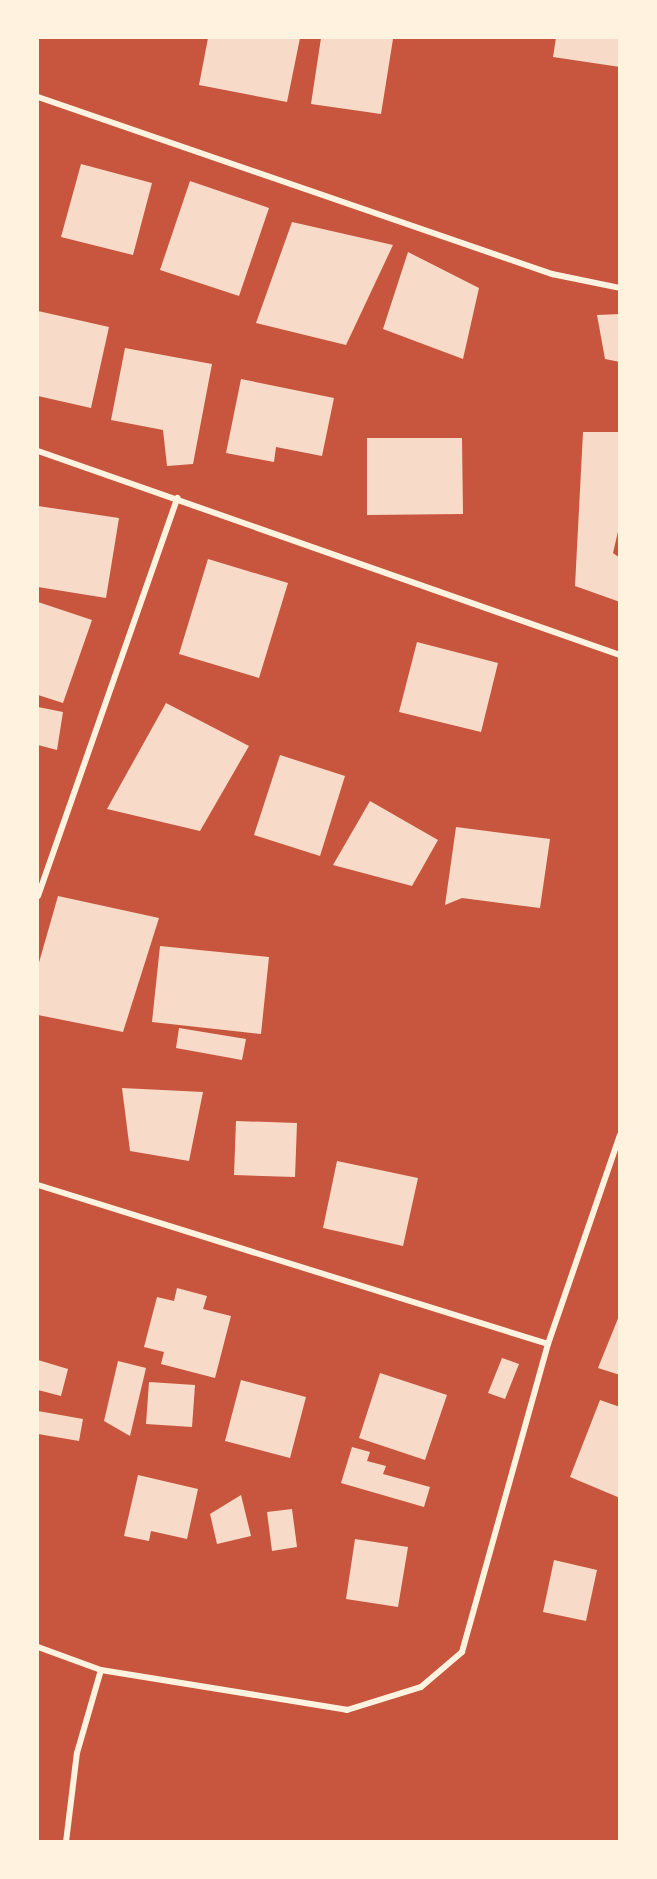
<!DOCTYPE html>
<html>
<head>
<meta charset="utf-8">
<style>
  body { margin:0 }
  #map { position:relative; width:657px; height:1879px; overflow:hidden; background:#c8553d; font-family:Spectral,serif }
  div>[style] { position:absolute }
  .building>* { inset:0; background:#f7dbc8 }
  .minor>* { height:6px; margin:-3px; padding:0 3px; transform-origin:3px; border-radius:3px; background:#fff3e0 }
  span { translate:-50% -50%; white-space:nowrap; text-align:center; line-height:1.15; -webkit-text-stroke:6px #fff3e0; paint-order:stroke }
  .frame { position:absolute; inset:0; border:39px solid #fff3e0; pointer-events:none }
</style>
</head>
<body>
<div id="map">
  <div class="building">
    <i style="clip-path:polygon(208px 38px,300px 38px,287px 102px,199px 85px)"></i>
    <i style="clip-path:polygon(321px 38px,393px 39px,381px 114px,311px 104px)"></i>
    <i style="clip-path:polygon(556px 38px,620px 38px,620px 67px,553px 57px)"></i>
    <i style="clip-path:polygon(81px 164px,152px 183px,133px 255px,61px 237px)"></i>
    <i style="clip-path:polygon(190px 181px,269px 208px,239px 296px,160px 270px)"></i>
    <i style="clip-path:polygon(292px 222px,393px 245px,346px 345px,256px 323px)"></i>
    <i style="clip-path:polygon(408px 252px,479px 288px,463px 359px,383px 329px)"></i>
    <i style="clip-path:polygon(38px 311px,109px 327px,91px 408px,38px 396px)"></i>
    <i style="clip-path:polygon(620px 314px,620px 362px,605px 359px,597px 315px)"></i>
    <i style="clip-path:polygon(125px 348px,212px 364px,193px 464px,167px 466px,163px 430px,111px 420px)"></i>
    <i style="clip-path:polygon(241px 379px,334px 398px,322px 456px,276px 447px,274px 462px,226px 453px)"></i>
    <i style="clip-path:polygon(583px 432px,620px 432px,620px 523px,613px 553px,620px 558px,620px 602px,575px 586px)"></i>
    <i style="clip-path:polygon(367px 438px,462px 438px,463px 514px,367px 515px)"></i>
    <i style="clip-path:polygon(38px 506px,119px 518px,106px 598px,38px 587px)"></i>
    <i style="clip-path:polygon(208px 559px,288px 583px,259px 678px,179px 654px)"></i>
    <i style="clip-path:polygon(38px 602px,92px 620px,63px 703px,38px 695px)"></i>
    <i style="clip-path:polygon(417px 642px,498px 663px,481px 732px,399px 712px)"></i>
    <i style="clip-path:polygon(166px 703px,249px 746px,200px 831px,107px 809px)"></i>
    <i style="clip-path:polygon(38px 707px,63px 712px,57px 750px,38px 745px)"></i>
    <i style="clip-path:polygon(280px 755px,345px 776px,320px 856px,254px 835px)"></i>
    <i style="clip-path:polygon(370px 801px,438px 840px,412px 886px,333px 865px)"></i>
    <i style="clip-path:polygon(456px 827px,550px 839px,540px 908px,462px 898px,445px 905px)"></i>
    <i style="clip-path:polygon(58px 896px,159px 918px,123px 1032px,38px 1015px,38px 966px)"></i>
    <i style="clip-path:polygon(160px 946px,269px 957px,261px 1034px,152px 1022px)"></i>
    <i style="clip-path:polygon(179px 1028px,246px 1039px,242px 1060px,176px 1048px)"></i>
    <i style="clip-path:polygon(122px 1088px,203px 1092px,189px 1161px,130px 1151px)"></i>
    <i style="clip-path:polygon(236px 1121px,297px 1123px,295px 1177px,234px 1175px)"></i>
    <i style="clip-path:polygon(337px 1161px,418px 1178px,403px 1246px,323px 1228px)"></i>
    <i style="clip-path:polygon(177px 1288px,207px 1296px,203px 1309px,231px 1316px,215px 1378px,161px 1364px,164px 1352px,144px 1347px,157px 1297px,174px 1301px)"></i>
    <i style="clip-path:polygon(619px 1316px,620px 1316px,620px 1375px,598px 1368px)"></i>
    <i style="clip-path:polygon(502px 1358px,519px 1364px,505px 1399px,488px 1393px)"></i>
    <i style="clip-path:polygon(38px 1360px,68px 1369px,61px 1396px,38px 1390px)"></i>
    <i style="clip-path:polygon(118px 1361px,146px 1368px,130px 1436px,104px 1421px)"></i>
    <i style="clip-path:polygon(380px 1373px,447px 1395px,425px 1460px,359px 1438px)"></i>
    <i style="clip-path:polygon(241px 1380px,306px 1397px,290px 1458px,225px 1441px)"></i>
    <i style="clip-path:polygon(149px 1382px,195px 1385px,192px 1427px,146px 1424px)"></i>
    <i style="clip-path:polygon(600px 1400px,620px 1407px,620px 1498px,570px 1477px)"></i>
    <i style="clip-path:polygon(38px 1411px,83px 1419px,79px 1441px,38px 1434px)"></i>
    <i style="clip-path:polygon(352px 1447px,370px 1452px,367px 1461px,386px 1466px,383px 1474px,430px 1487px,424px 1507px,341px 1483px)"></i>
    <i style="clip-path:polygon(138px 1475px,198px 1489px,187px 1539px,151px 1531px,149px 1541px,124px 1536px)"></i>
    <i style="clip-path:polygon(241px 1495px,251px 1536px,217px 1544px,210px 1514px)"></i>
    <i style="clip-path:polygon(292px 1509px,297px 1547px,272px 1551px,267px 1512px)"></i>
    <i style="clip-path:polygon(355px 1539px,408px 1547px,398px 1607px,346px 1599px)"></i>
    <i style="clip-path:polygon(554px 1560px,597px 1570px,586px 1621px,543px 1612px)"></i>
  </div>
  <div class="minor">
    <i style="left:38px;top:97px;width:544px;rotate:19deg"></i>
    <i style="left:552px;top:274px;width:69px;rotate:11.6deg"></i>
    <i style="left:38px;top:451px;width:617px;rotate:19.32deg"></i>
    <i style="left:38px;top:896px;width:422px;rotate:-70.7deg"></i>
    <i style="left:38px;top:1185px;width:534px;rotate:17.32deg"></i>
    <i style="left:38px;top:1647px;width:67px;rotate:20.1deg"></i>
    <i style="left:101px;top:1670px;width:249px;rotate:9.2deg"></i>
    <i style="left:347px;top:1710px;width:77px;rotate:-17.3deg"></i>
    <i style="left:421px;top:1687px;width:54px;rotate:-40.5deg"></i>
    <i style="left:462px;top:1652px;width:320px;rotate:-74.4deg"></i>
    <i style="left:548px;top:1344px;width:221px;rotate:-71deg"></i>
    <i style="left:66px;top:1842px;width:90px;rotate:-83deg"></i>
    <i style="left:77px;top:1753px;width:86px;rotate:-73.9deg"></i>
  </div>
  <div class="frame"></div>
</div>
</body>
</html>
